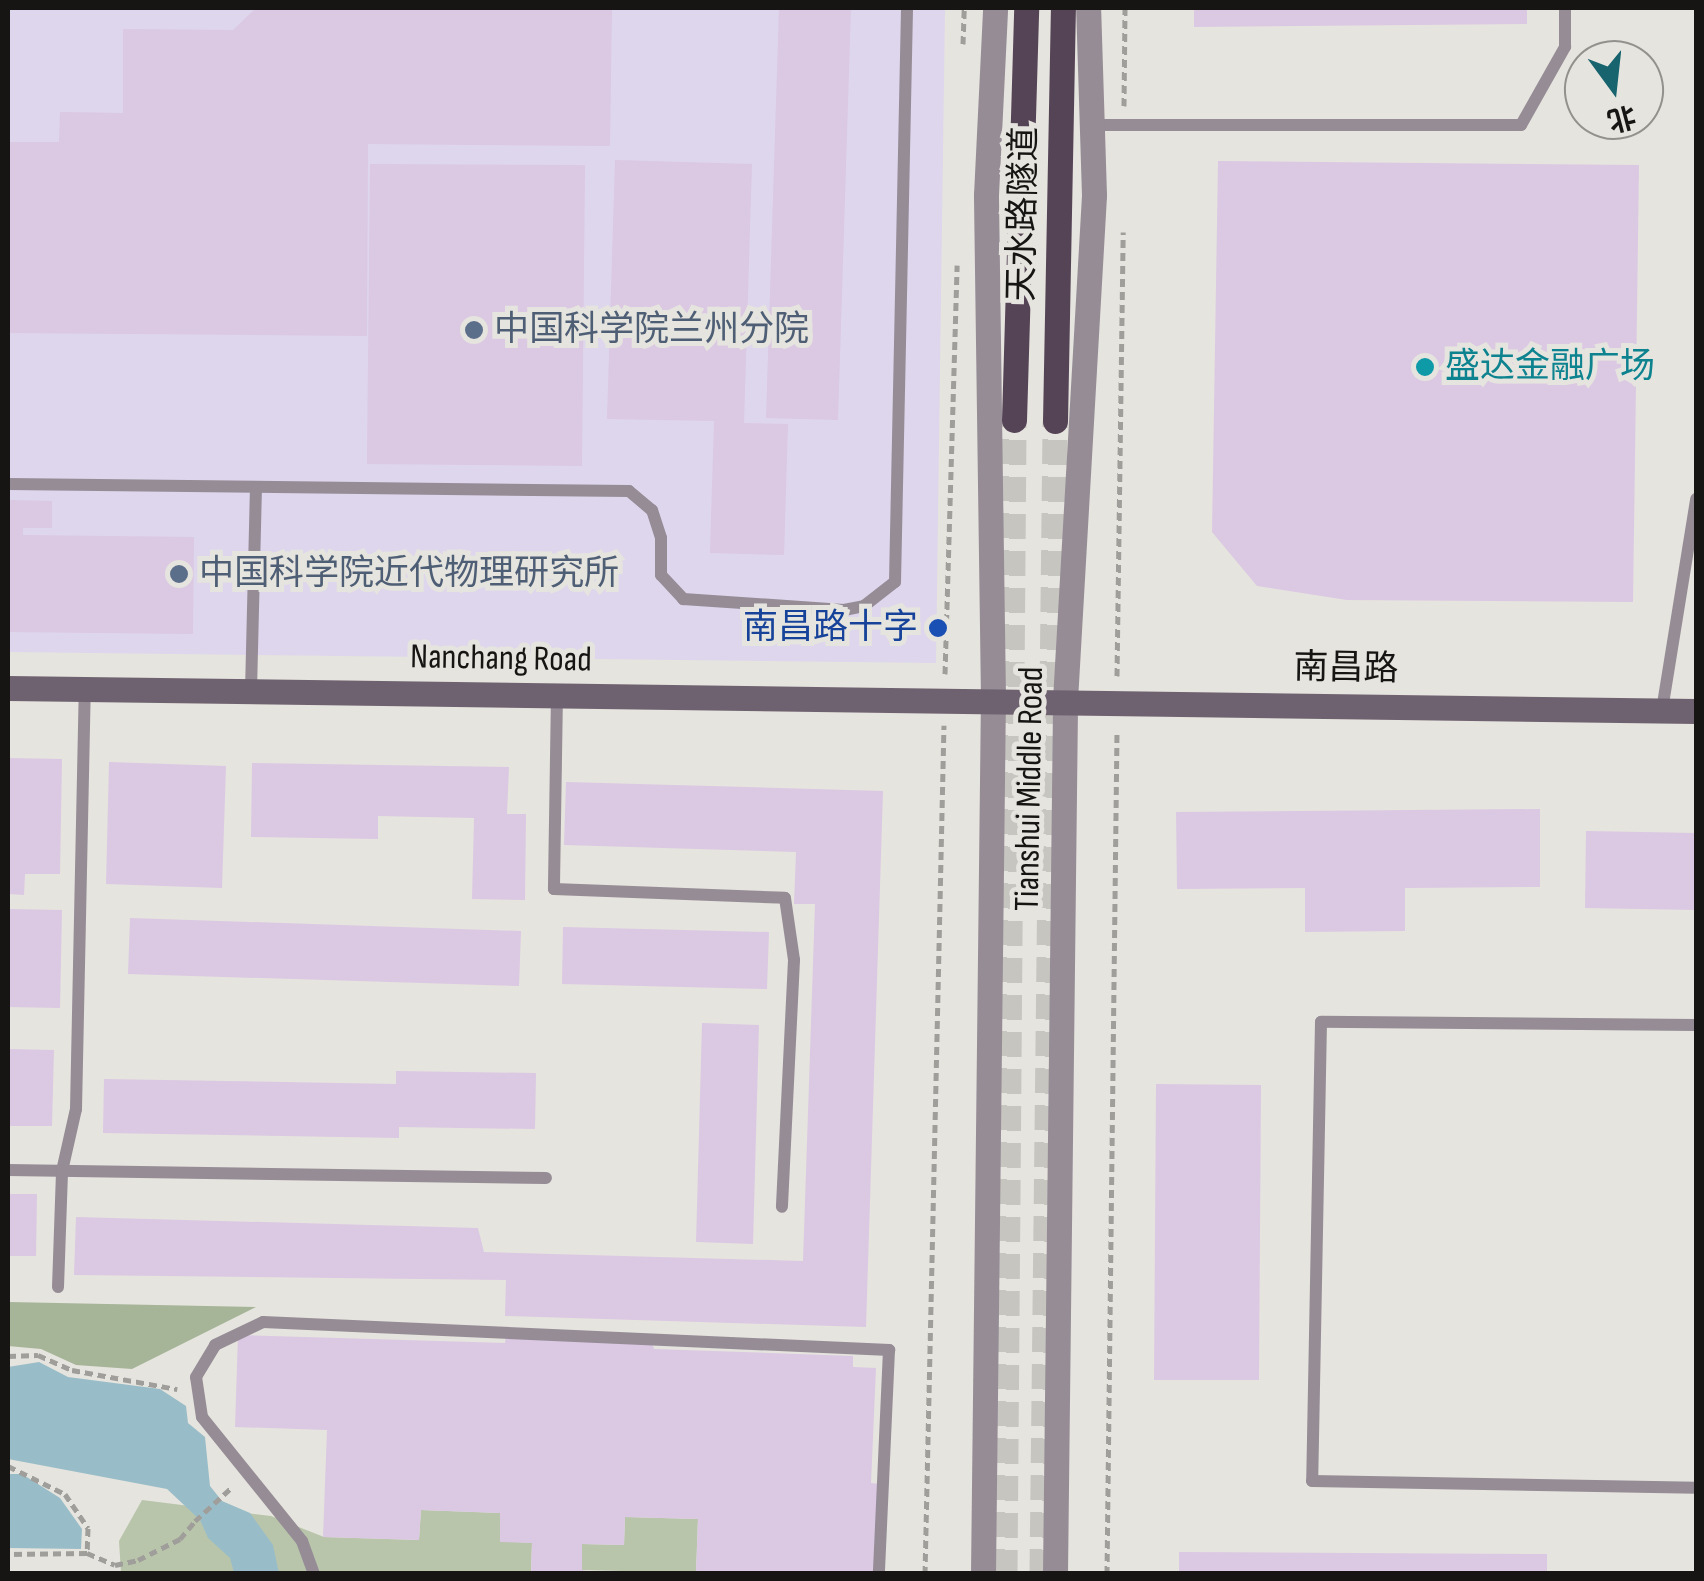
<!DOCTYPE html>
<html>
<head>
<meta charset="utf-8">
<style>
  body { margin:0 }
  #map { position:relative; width:1704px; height:1581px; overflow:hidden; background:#e6e4de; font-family:"Sofia Sans Condensed","Noto Sans SC",sans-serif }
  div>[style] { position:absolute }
  .commercial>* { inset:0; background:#ded6ec }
  .green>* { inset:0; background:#b8c5ab }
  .forest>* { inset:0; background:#a6b498 }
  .water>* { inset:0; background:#99bdc8 }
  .building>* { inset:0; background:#dbc8e3 }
  .primary-tunnel>* { height:25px; margin-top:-12.5px; transform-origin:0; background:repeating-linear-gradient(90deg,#c7c5c0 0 25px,transparent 0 37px) }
  .path>* { height:5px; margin-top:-2.5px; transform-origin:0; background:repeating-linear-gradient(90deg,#a09e9a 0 8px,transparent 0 13px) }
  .service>* { height:12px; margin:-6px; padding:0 6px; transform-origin:6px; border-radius:6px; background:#958c96 }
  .tertiary>* { height:25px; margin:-12.5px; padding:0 12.5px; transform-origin:12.5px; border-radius:12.5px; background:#958c96 }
  .secondary>* { height:25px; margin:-12.5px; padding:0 12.5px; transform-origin:12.5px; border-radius:12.5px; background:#6f6270 }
  .primary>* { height:25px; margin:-12.5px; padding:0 12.5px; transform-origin:12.5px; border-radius:12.5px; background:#554456 }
  .dots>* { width:28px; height:28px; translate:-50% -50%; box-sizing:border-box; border:5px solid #e6e4de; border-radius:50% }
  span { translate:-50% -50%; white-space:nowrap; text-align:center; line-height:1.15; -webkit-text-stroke:10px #e6e4de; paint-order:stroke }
  .street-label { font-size:35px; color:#161513 }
  .service-label { font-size:35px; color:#4e5e75 }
  .left { translate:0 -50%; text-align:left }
  .culture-label { font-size:35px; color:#0d838f }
  .transit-label { font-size:35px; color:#164399 }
  .right { translate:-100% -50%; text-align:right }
  .frame { position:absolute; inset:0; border:10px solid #161513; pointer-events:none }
  .north { position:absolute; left:1564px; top:40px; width:100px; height:100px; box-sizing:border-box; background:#e6e4de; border:2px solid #93918d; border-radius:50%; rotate:165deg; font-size:28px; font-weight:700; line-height:40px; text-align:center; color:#161513 }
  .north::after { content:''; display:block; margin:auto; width:35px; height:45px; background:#17636e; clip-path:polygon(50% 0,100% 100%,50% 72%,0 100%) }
</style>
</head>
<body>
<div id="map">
  <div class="commercial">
    <i style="clip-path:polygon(8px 8px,945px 8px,936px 663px,8px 652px)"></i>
  </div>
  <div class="green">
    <i style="clip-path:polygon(142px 1500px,271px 1516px,324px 1537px,419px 1540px,421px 1510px,500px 1513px,500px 1541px,532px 1543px,531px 1571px,121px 1573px,119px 1541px)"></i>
    <i style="clip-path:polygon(625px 1517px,698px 1519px,696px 1573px,582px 1570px,582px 1544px,624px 1545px)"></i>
  </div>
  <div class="forest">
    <i style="clip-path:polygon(8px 1302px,256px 1307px,132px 1369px,76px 1365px,41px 1349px,8px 1346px)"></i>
  </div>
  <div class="water">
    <i style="clip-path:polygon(39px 1362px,68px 1377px,160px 1389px,186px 1406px,188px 1423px,205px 1437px,210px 1486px,222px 1501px,250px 1513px,273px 1545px,279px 1573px,234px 1573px,230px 1558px,208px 1538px,200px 1520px,167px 1489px,8px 1459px,8px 1367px)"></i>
    <i style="clip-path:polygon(8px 1474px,22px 1474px,60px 1498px,82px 1529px,81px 1549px,8px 1548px)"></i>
  </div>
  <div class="building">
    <i style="clip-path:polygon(256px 8px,612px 8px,610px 146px,368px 144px,367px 336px,8px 333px,8px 142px,59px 142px,60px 112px,123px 113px,123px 29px,233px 30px)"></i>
    <i style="clip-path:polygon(779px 8px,851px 8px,838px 420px,766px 418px)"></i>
    <i style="clip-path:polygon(1194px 8px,1527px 8px,1527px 24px,1194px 27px)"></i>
    <i style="clip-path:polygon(615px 160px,752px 164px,744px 423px,788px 424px,784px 555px,710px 553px,714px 421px,607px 419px)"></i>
    <i style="clip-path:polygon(1218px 161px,1639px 165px,1633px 602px,1347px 600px,1257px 586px,1212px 532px)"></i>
    <i style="clip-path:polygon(370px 164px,585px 165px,582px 466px,367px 464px)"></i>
    <i style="clip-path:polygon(8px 500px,52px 501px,52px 528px,23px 528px,23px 535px,194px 537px,193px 634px,8px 632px)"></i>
    <i style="clip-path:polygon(8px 758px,62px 759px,60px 874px,25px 874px,24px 895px,8px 894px)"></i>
    <i style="clip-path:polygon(109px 762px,226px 766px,222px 888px,106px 884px)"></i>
    <i style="clip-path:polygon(252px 763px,509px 767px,507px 814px,526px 814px,525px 900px,472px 899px,474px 818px,378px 816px,378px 839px,251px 837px)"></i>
    <i style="clip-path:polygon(566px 782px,883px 791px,866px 1327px,505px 1316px,506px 1280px,74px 1275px,76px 1217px,478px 1228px,484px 1252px,803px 1261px,815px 904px,794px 904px,796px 852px,564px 845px)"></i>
    <i style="clip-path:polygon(1540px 809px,1540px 887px,1405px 888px,1405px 931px,1305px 932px,1305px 888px,1177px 889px,1176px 812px)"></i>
    <i style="clip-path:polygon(1586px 831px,1696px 833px,1696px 910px,1585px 908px)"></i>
    <i style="clip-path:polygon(8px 909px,62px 910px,60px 1008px,8px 1007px)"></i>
    <i style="clip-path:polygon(130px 918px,521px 931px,519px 986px,128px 974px)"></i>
    <i style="clip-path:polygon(563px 927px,769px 932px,767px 989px,562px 984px)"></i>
    <i style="clip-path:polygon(702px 1023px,759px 1025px,753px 1244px,696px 1242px)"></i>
    <i style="clip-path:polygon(8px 1049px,54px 1050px,52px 1126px,8px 1126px)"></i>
    <i style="clip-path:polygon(396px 1071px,536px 1073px,535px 1129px,399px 1127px,399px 1138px,103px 1133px,104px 1079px,396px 1084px)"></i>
    <i style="clip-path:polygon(1156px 1084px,1261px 1085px,1259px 1380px,1154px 1380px)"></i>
    <i style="clip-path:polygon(8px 1194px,37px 1194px,36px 1256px,8px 1256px)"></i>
    <i style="clip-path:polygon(506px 1334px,651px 1339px,654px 1349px,853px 1356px,853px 1367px,876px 1368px,871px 1483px,880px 1484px,877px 1574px,696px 1574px,698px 1519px,625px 1517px,624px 1545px,582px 1544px,582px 1570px,599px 1574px,531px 1574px,532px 1543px,500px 1542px,500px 1513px,421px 1510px,419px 1540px,323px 1537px,327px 1430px,235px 1427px,238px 1335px,505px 1343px)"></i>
    <i style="clip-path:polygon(1179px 1552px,1547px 1554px,1547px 1574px,1179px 1574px)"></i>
  </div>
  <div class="primary-tunnel">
    <i style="left:1005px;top:1574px;width:1154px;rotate:-89.55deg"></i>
    <i style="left:1042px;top:1574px;width:1153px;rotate:-89.35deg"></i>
  </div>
  <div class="path">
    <i style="left:963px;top:44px;width:36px;rotate:-88deg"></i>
    <i style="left:1124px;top:106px;width:98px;rotate:-89.4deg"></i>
    <i style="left:945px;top:674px;width:409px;rotate:-88.3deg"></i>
    <i style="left:1117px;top:676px;width:444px;rotate:-89.2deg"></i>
    <i style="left:8px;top:1356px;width:30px;rotate:-2deg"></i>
    <i style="left:38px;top:1355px;width:37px;rotate:24deg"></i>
    <i style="left:72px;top:1370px;width:107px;rotate:10.3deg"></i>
    <i style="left:8px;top:1466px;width:64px;rotate:26.2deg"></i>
    <i style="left:65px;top:1494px;width:41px;rotate:55.9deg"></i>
    <i style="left:88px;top:1528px;width:25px;rotate:92deg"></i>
    <i style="left:87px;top:1553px;width:79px;rotate:179.3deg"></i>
    <i style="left:195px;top:1521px;width:49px;rotate:-42.5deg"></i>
    <i style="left:87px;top:1553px;width:30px;rotate:23deg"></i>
    <i style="left:115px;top:1565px;width:24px;rotate:-12deg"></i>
    <i style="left:138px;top:1560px;width:47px;rotate:-26.6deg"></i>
    <i style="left:180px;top:1539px;width:23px;rotate:-50deg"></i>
    <i style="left:925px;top:1574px;width:849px;rotate:-88.72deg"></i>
    <i style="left:1107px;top:1574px;width:842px;rotate:-89.32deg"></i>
  </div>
  <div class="service">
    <i style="left:1091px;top:125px;width:430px"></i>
    <i style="left:1521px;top:125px;width:90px;rotate:-60.6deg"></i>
    <i style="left:1565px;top:47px;width:39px;rotate:-90deg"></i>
    <i style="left:8px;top:484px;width:621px;rotate:0.65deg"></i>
    <i style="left:629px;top:491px;width:30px;rotate:40deg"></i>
    <i style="left:652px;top:510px;width:29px;rotate:72deg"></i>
    <i style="left:661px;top:538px;width:37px;rotate:90deg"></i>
    <i style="left:661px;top:575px;width:33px;rotate:47deg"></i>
    <i style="left:683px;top:599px;width:161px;rotate:3.9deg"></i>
    <i style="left:844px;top:610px;width:20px;rotate:-11deg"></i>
    <i style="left:864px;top:606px;width:39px;rotate:-38deg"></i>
    <i style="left:895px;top:582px;width:574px;rotate:-88.8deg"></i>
    <i style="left:251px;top:691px;width:204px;rotate:-88.6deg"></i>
    <i style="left:557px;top:694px;width:195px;rotate:90.9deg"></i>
    <i style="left:554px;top:889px;width:231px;rotate:2.2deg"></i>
    <i style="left:785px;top:898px;width:63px;rotate:81.7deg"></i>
    <i style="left:794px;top:960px;width:247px;rotate:92.8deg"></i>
    <i style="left:1662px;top:710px;width:214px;rotate:-80.8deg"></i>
    <i style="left:1696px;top:1025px;width:375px;rotate:-179.5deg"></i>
    <i style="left:1321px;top:1022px;width:459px;rotate:91.1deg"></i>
    <i style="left:1312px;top:1481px;width:384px;rotate:1deg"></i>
    <i style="left:8px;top:1170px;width:538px;rotate:0.85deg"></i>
    <i style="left:58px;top:1287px;width:116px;rotate:-88deg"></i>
    <i style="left:62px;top:1171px;width:64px;rotate:-77.3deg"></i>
    <i style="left:76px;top:1109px;width:420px;rotate:-88.8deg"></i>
    <i style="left:314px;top:1574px;width:35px;rotate:-110deg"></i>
    <i style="left:302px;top:1541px;width:159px;rotate:-128.9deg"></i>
    <i style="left:202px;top:1417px;width:40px;rotate:-98.5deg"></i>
    <i style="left:196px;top:1377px;width:37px;rotate:-59deg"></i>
    <i style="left:215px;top:1345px;width:53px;rotate:-25.6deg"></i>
    <i style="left:263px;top:1322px;width:627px;rotate:2.56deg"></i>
    <i style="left:889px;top:1350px;width:224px;rotate:92.6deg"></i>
  </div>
  <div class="tertiary">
    <i style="left:983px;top:1574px;width:875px;rotate:-89.35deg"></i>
    <i style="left:993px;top:699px;width:504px;rotate:-90.8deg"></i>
    <i style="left:986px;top:195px;width:187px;rotate:-87.2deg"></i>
    <i style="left:1055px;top:1574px;width:874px;rotate:-89.34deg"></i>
    <i style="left:1065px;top:700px;width:506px;rotate:-86.71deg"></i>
    <i style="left:1094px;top:195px;width:187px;rotate:-91.8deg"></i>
  </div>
  <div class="secondary">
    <i style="left:8px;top:688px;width:1688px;rotate:0.78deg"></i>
  </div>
  <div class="primary">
    <i style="left:1014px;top:420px;width:412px;rotate:-88.3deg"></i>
    <i style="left:1055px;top:421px;width:413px;rotate:-88.9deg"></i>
  </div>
  <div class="dots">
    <i style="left:474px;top:330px;background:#5c6f8a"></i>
    <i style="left:1425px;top:367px;background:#0f9aa8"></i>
    <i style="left:179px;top:574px;background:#5c6f8a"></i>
    <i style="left:938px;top:628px;background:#1a4fb4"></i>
  </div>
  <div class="street-label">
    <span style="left:1024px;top:214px;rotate:-89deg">天水路隧道</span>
    <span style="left:501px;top:659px;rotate:1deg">Nanchang Road</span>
    <span style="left:1346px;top:669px;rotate:1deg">南昌路</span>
    <span style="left:1030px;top:789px;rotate:-89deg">Tianshui Middle Road</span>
  </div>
  <div class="service-label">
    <span class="left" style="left:494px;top:330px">中国科学院兰州分院</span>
    <span class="left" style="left:199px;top:574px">中国科学院近代物理研究所</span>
  </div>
  <div class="culture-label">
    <span class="left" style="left:1445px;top:367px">盛达金融广场</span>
  </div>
  <div class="transit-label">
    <span class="right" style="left:918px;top:628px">南昌路十字</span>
  </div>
  <div class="frame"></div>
  <div class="north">北</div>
</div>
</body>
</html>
